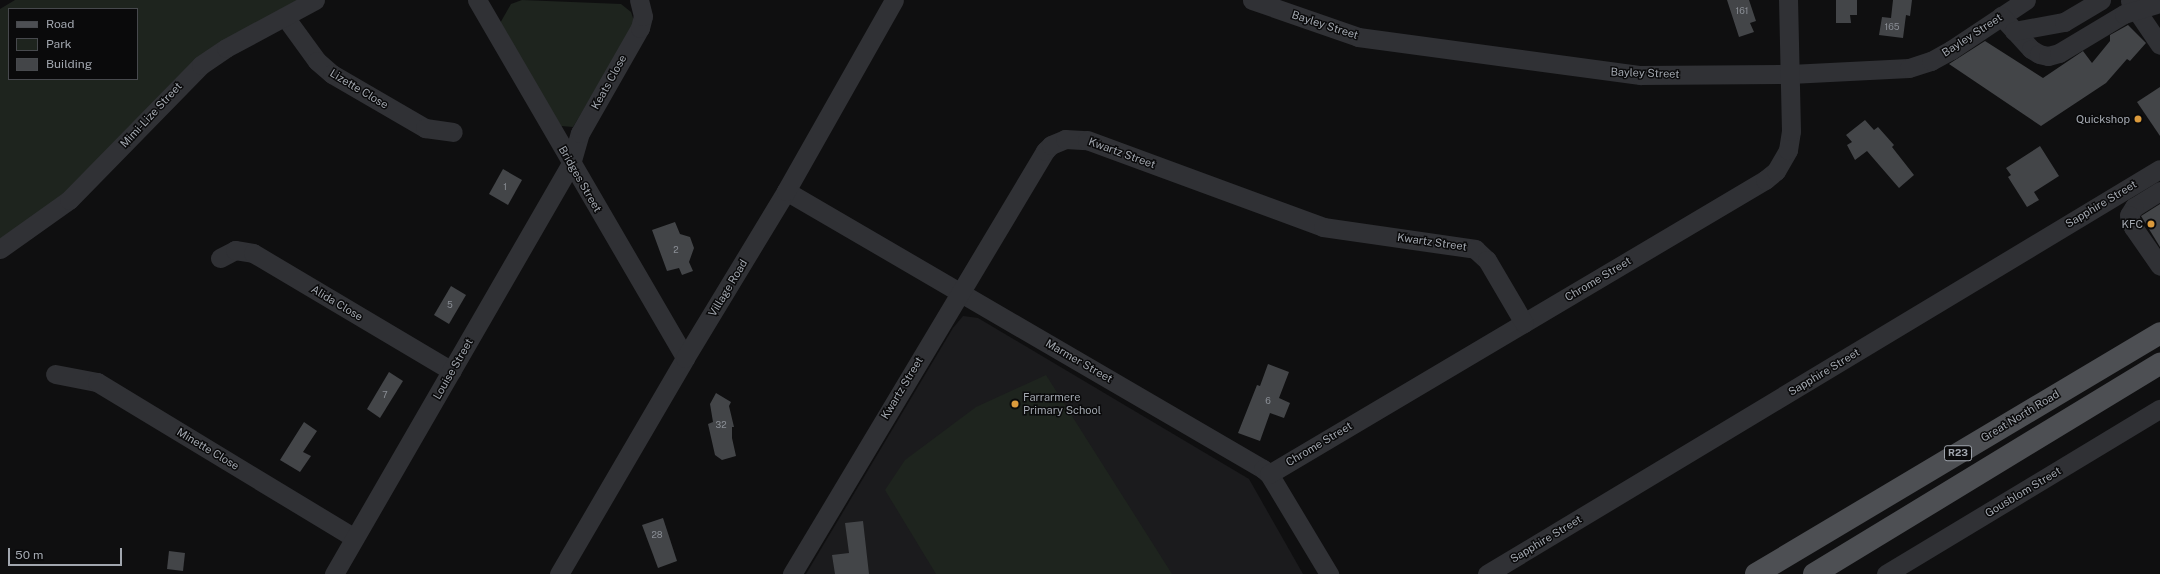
<!DOCTYPE html>
<html>
<head>
<meta charset="utf-8">
<style>
  body { margin:0 }
  #map { position:relative; width:2160px; height:574px; overflow:hidden; background:#0f0f10; font-family:"Public Sans",sans-serif }
  div>[style] { position:absolute }
  .built>* { inset:0; background:#1b1b1d }
  .green>* { inset:0; background:#1e241e }
  .building>* { inset:0; background:#434548 }
  .minor>* { height:19px; margin:-9.5px; padding:0 9.5px; transform-origin:9.5px; border-radius:9.5px; background:#303135 }
  .major>* { height:22px; margin:-11px; padding:0 11px; transform-origin:11px; border-radius:11px; background:#4d4f53 }
  .dots>* { width:11px; height:11px; translate:-50% -50%; box-sizing:border-box; border:2px solid #0a0a0b; border-radius:50% }
  span { translate:-50% -50%; white-space:nowrap; text-align:center; line-height:1.15; -webkit-text-stroke:3px #0a0a0b; paint-order:stroke }
  .number-label { font-size:9px; color:#8a8e95 }
  .number-label span { -webkit-text-stroke-width:0 }
  .shield-label span { padding:1px 3px; background:#0a0a0b; border:1px solid; border-radius:3px; -webkit-text-stroke-width:0 }
  .shield-label { font-size:10px; color:#a2a7af; font-weight:700 }
  .street-label { font-size:11px; color:#a2a7af }
  .poi-label { font-size:11px; color:#a2a7af }
  .right { translate:-100% -50%; text-align:right }
  .left { translate:0 -50%; text-align:left }
  .legend { position:absolute; left:8px; top:8px; width:130px; height:72px; box-sizing:border-box; background:#0a0a0b; border:1px solid #47494d; margin:0; padding:5px 7px; list-style:none; font-size:12px; color:#a2a7af }
  .legend li { display:flex; align-items:center; gap:8px; height:20px }
  .legend b { width:20px; border:1px solid #47494d }
  .scale { position:absolute; left:8px; top:548px; width:114px; height:18px; box-sizing:border-box; border:2px solid #a2a7af; border-top:0; padding-left:5px; font-size:12px; line-height:14px; white-space:nowrap; color:#a2a7af; -webkit-text-stroke:3px #0a0a0b; paint-order:stroke }
</style>
</head>
<body>
<div id="map">
  <div class="built">
    <i style="clip-path:polygon(963px 316px,978px 318px,1249px 479px,1303px 574px,806px 574px,953px 328px)"></i>
  </div>
  <div class="green">
    <i style="clip-path:polygon(evenodd,15px 0,312px 0,198px 62px,93px 171px,0 246px,0 9px,15px 0,9px 9px,137px 9px,137px 79px,9px 79px,9px 9px)"></i>
    <i style="clip-path:polygon(522px 0,621px 4px,631px 12px,635px 24px,573px 127px,561px 126px,499px 25px,511px 4px)"></i>
    <i style="clip-path:polygon(1046px 375px,1172px 574px,936px 574px,885px 490px,905px 460px,976px 407px)"></i>
  </div>
  <div class="building">
    <i style="clip-path:polygon(1727px 0,1749px 0,1756px 21px,1750px 23px,1754px 32px,1739px 37px)"></i>
    <i style="clip-path:polygon(1836px 0,1857px 0,1857px 15px,1850px 15px,1851px 23px,1836px 23px)"></i>
    <i style="clip-path:polygon(1893px 0,1912px 0,1910px 16px,1906px 15px,1903px 38px,1879px 35px,1882px 17px,1891px 18px)"></i>
    <i style="clip-path:polygon(2128px 25px,2146px 43px,2130px 61px,2127px 59px,2106px 83px,2041px 126px,1949px 64px,1985px 41px,2043px 78px,2083px 51px,2092px 63px,2110px 41px,2110px 35px)"></i>
    <i style="clip-path:polygon(2160px 87px,2160px 136px,2137px 102px)"></i>
    <i style="clip-path:polygon(1865px 120px,1874px 130px,1878px 127px,1894px 145px,1892px 147px,1914px 175px,1899px 188px,1867px 151px,1855px 160px,1847px 145px,1852px 142px,1846px 135px)"></i>
    <i style="clip-path:polygon(2040px 146px,2059px 176px,2034px 192px,2039px 200px,2027px 207px,2008px 177px,2011px 175px,2006px 168px)"></i>
    <i style="clip-path:polygon(503px 169px,522px 180px,508px 205px,489px 194px)"></i>
    <i style="clip-path:polygon(2160px 204px,2160px 247px,2141px 216px)"></i>
    <i style="clip-path:polygon(675px 222px,680px 234px,690px 237px,694px 248px,689px 262px,693px 271px,682px 275px,679px 268px,667px 271px,652px 230px)"></i>
    <i style="clip-path:polygon(451px 286px,466px 295px,449px 324px,434px 315px)"></i>
    <i style="clip-path:polygon(1268px 364px,1289px 372px,1279px 398px,1290px 403px,1284px 418px,1270px 413px,1260px 441px,1238px 433px,1257px 385px,1260px 386px)"></i>
    <i style="clip-path:polygon(389px 372px,403px 381px,380px 418px,367px 409px)"></i>
    <i style="clip-path:polygon(716px 393px,731px 402px,729px 406px,734px 427px,732px 427px,732px 438px,736px 456px,722px 460px,715px 455px,708px 424px,713px 422px,710px 404px)"></i>
    <i style="clip-path:polygon(304px 422px,317px 431px,303px 452px,311px 456px,300px 472px,280px 460px)"></i>
    <i style="clip-path:polygon(663px 518px,677px 561px,658px 568px,642px 525px)"></i>
    <i style="clip-path:polygon(863px 521px,869px 574px,835px 574px,832px 555px,849px 553px,845px 523px)"></i>
    <i style="clip-path:polygon(169px 551px,185px 553px,183px 571px,167px 569px)"></i>
  </div>
  <div class="minor">
    <i style="left:477px;top:0;width:414px;rotate:59.8deg"></i>
    <i style="left:1252px;top:0;width:112px;rotate:19.2deg"></i>
    <i style="left:1358px;top:37px;width:285px;rotate:7.7deg"></i>
    <i style="left:1640px;top:75px;width:150px;rotate:-0.4deg"></i>
    <i style="left:1790px;top:74px;width:119px;rotate:-2.9deg"></i>
    <i style="left:1909px;top:68px;width:23px;rotate:-18deg"></i>
    <i style="left:1931px;top:61px;width:23px;rotate:-29deg"></i>
    <i style="left:1951px;top:50px;width:90px;rotate:-33.7deg"></i>
    <i style="left:2130px;top:1px;width:53px;rotate:55.7deg"></i>
    <i style="left:2001px;top:16px;width:45px;rotate:47.7deg"></i>
    <i style="left:2031px;top:49px;width:9px;rotate:32deg"></i>
    <i style="left:2039px;top:54px;width:9px;rotate:13deg"></i>
    <i style="left:2048px;top:56px;width:11px;rotate:-15deg"></i>
    <i style="left:2059px;top:53px;width:76px;rotate:-31deg"></i>
    <i style="left:2124px;top:14px;width:38px;rotate:-17deg"></i>
    <i style="left:285px;top:17px;width:54px;rotate:54deg"></i>
    <i style="left:317px;top:61px;width:20px;rotate:41deg"></i>
    <i style="left:332px;top:74px;width:108px;rotate:30.1deg"></i>
    <i style="left:425px;top:128px;width:28px;rotate:8deg"></i>
    <i style="left:2014px;top:31px;width:51px;rotate:-10.2deg"></i>
    <i style="left:2064px;top:22px;width:43px;rotate:-30.7deg"></i>
    <i style="left:786px;top:191px;width:552px;rotate:30.23deg"></i>
    <i style="left:1263px;top:469px;width:8px;rotate:40deg"></i>
    <i style="left:1269px;top:474px;width:117px;rotate:59deg"></i>
    <i style="left:2160px;top:191px;width:31px;rotate:148deg"></i>
    <i style="left:2134px;top:207px;width:9px;rotate:122deg"></i>
    <i style="left:2129px;top:215px;width:13px;rotate:72deg"></i>
    <i style="left:2133px;top:227px;width:47px;rotate:55.3deg"></i>
    <i style="left:0;top:249px;width:85px;rotate:-35.4deg"></i>
    <i style="left:69px;top:200px;width:189px;rotate:-45.6deg"></i>
    <i style="left:201px;top:65px;width:30px;rotate:-34deg"></i>
    <i style="left:226px;top:48px;width:101px;rotate:-28.3deg"></i>
    <i style="left:220px;top:258px;width:17px;rotate:-28deg"></i>
    <i style="left:235px;top:250px;width:18px;rotate:9deg"></i>
    <i style="left:253px;top:253px;width:231px;rotate:30.7deg"></i>
    <i style="left:55px;top:374px;width:43px;rotate:10.8deg"></i>
    <i style="left:97px;top:382px;width:301px;rotate:31.2deg"></i>
    <i style="left:1269px;top:474px;width:577px;rotate:-30.66deg"></i>
    <i style="left:1765px;top:180px;width:14px;rotate:-39deg"></i>
    <i style="left:1776px;top:171px;width:24px;rotate:-60deg"></i>
    <i style="left:1788px;top:150px;width:19px;rotate:-81deg"></i>
    <i style="left:1791px;top:131px;width:131px;rotate:-91.3deg"></i>
    <i style="left:334px;top:574px;width:474px;rotate:-60deg"></i>
    <i style="left:571px;top:164px;width:32px;rotate:-74deg"></i>
    <i style="left:580px;top:133px;width:121px;rotate:-60.3deg"></i>
    <i style="left:640px;top:28px;width:12px;rotate:-76deg"></i>
    <i style="left:643px;top:16px;width:16px;rotate:-104deg"></i>
    <i style="left:559px;top:574px;width:250px;rotate:-59.7deg"></i>
    <i style="left:685px;top:358px;width:195px;rotate:-58.8deg"></i>
    <i style="left:786px;top:191px;width:219px;rotate:-60.5deg"></i>
    <i style="left:792px;top:574px;width:493px;rotate:-59.1deg"></i>
    <i style="left:1045px;top:151px;width:8px;rotate:-45deg"></i>
    <i style="left:1051px;top:145px;width:15px;rotate:-23deg"></i>
    <i style="left:1065px;top:139px;width:22px;rotate:3deg"></i>
    <i style="left:1087px;top:140px;width:252px;rotate:20.2deg"></i>
    <i style="left:1323px;top:227px;width:154px;rotate:8.2deg"></i>
    <i style="left:1475px;top:249px;width:16px;rotate:43deg"></i>
    <i style="left:1487px;top:260px;width:73px;rotate:59.6deg"></i>
    <i style="left:1487px;top:574px;width:785px;rotate:-31.04deg"></i>
    <i style="left:1886px;top:574px;width:320px;rotate:-31.1deg"></i>
  </div>
  <div class="major">
    <i style="left:1756px;top:574px;width:470px;rotate:-30.8deg"></i>
    <i style="left:1814px;top:574px;width:405px;rotate:-31.3deg"></i>
  </div>
  <div class="dots">
    <i style="left:2138px;top:119px;background:#db9a3c"></i>
    <i style="left:2151px;top:224px;background:#db9a3c"></i>
    <i style="left:1015px;top:404px;background:#db9a3c"></i>
  </div>
  <div class="number-label">
    <span style="left:1742px;top:11px">161</span>
    <span style="left:1892px;top:27px">165</span>
    <span style="left:505px;top:187px">1</span>
    <span style="left:676px;top:250px">2</span>
    <span style="left:450px;top:305px">5</span>
    <span style="left:385px;top:395px">7</span>
    <span style="left:1268px;top:401px">6</span>
    <span style="left:721px;top:425px">32</span>
    <span style="left:657px;top:535px">28</span>
  </div>
  <div class="shield-label">
    <span style="left:1958px;top:453px">R23</span>
  </div>
  <div class="street-label">
    <span style="left:1325px;top:25px;rotate:18deg">Bayley Street</span>
    <span style="left:1972px;top:35px;rotate:-33deg">Bayley Street</span>
    <span style="left:1645px;top:73px;rotate:2deg">Bayley Street</span>
    <span style="left:609px;top:82px;rotate:-61deg">Keats Close</span>
    <span style="left:359px;top:89px;rotate:31deg">Lizette Close</span>
    <span style="left:151px;top:115px;rotate:-47deg">Mimi-Lize Street</span>
    <span style="left:1122px;top:153px;rotate:20deg">Kwartz Street</span>
    <span style="left:580px;top:179px;rotate:60deg">Bridges Street</span>
    <span style="left:2101px;top:204px;rotate:-31deg">Sapphire Street</span>
    <span style="left:1432px;top:242px;rotate:8deg">Kwartz Street</span>
    <span style="left:1598px;top:279px;rotate:-31deg">Chrome Street</span>
    <span style="left:728px;top:288px;rotate:-59deg">Village Road</span>
    <span style="left:337px;top:303px;rotate:31deg">Alida Close</span>
    <span style="left:1079px;top:361px;rotate:30deg">Marmer Street</span>
    <span style="left:453px;top:369px;rotate:-60deg">Louise Street</span>
    <span style="left:1824px;top:372px;rotate:-31deg">Sapphire Street</span>
    <span style="left:902px;top:388px;rotate:-59deg">Kwartz Street</span>
    <span style="left:2020px;top:416px;rotate:-31deg">Great North Road</span>
    <span style="left:1319px;top:444px;rotate:-31deg">Chrome Street</span>
    <span style="left:208px;top:449px;rotate:31deg">Minette Close</span>
    <span style="left:2023px;top:492px;rotate:-31deg">Gousblom Street</span>
    <span style="left:1546px;top:539px;rotate:-31deg">Sapphire Street</span>
  </div>
  <div class="poi-label">
    <span class="right" style="left:2130px;top:119px">Quickshop</span>
    <span class="right" style="left:2143px;top:224px">KFC</span>
    <span class="left" style="left:1023px;top:404px">Farrarmere<br>Primary School</span>
  </div>
  <ul class="legend">
  <li><b style="height:5px;background:#4d4f53"></b>Road</li>
  <li><b style="height:11px;background:#1e241e"></b>Park</li>
  <li><b style="height:11px;background:#434548"></b>Building</li>
  </ul>
  <div class="scale">50 m</div>
</div>
</body>
</html>
